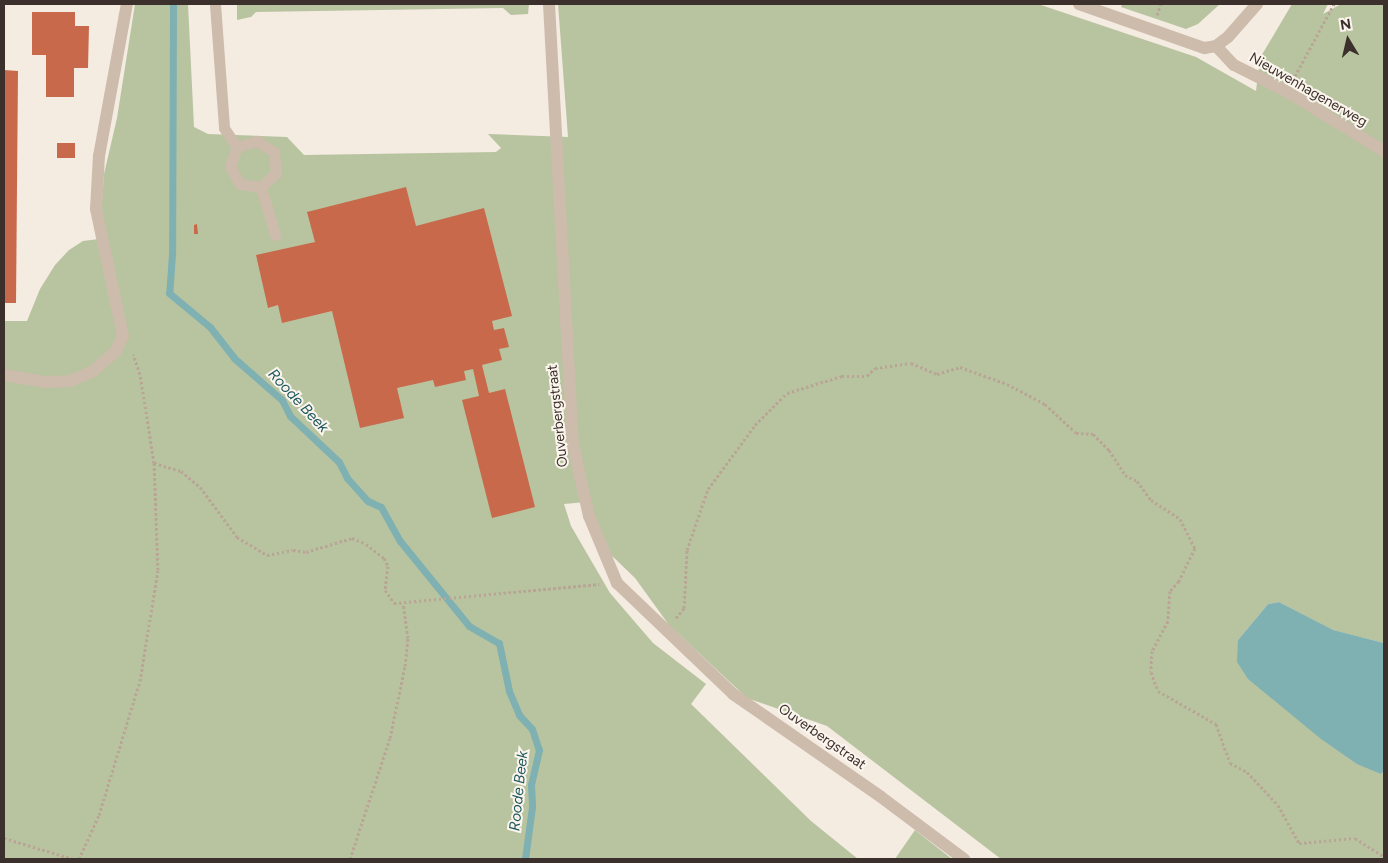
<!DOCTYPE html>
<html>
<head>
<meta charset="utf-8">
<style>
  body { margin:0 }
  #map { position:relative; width:1388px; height:863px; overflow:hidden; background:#f4ebe1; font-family:Figtree,sans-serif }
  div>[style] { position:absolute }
  .green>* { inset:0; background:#b8c4a0 }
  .water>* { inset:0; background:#7fb0b2 }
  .stream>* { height:7px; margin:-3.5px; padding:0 3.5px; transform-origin:3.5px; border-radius:3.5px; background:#7fb0b2 }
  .building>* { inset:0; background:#c8694b }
  .path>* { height:3px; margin-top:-1.5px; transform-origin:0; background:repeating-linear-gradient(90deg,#b9a596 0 2.5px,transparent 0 5px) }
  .service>* { height:11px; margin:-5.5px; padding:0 5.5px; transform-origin:5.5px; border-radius:5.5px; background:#cdbbac }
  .minor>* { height:12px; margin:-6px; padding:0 6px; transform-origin:6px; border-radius:6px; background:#cdbbac }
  span { translate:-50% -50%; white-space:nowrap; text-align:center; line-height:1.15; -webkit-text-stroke:4px #fbf5ee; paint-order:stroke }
  .street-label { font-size:14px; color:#3b302b }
  .water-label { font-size:15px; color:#1f5a5e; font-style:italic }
  .frame { position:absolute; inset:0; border:5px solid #3b302b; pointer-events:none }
  .north { position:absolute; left:1323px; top:15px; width:50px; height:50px; -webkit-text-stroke:4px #fbf5ee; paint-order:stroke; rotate:351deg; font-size:14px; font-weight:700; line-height:20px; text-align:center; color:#3b302b }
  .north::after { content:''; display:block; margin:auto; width:18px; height:22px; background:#3b302b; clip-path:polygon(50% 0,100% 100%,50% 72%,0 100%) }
</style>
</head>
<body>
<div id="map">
  <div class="green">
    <i style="clip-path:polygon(135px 4px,188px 4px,194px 127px,208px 134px,287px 137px,304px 155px,496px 152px,501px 148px,488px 134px,568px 137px,558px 4px,1038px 4px,1196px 57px,1256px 91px,1260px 58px,1292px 4px,1328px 4px,1323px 14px,1341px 4px,1384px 4px,1384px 643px,1332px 630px,1279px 602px,1268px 604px,1238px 640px,1381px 774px,1384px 771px,1384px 859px,1001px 859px,827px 726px,747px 698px,669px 625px,635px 578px,608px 552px,586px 502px,564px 504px,571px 526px,610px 593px,653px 643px,706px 684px,691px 704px,811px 821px,858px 859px,4px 859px,4px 321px,27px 321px,40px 289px,55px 265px,69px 250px,83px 241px,99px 239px,104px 174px,117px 118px)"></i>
    <i style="clip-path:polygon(237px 4px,529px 4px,528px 14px,511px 15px,503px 8px,256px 12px,251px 17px,237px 20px)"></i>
    <i style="clip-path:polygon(1122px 4px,1220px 4px,1198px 24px,1186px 29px,1121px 7px)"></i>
    <i style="clip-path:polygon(915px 830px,952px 859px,895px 859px)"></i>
  </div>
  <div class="water">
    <i style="clip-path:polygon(1279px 602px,1333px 630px,1384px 643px,1384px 771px,1381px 774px,1357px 764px,1321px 739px,1248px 679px,1237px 662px,1238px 640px,1268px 604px)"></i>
  </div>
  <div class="stream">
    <i style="left:173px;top:4px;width:250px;rotate:90.2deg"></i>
    <i style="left:172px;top:254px;width:39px;rotate:94deg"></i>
    <i style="left:169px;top:293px;width:53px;rotate:39.7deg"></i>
    <i style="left:210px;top:327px;width:39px;rotate:52deg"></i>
    <i style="left:234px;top:358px;width:64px;rotate:41.2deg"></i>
    <i style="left:282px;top:400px;width:18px;rotate:63deg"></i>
    <i style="left:290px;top:416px;width:67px;rotate:43.2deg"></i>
    <i style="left:339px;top:462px;width:18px;rotate:63deg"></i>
    <i style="left:347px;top:478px;width:31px;rotate:48deg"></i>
    <i style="left:368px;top:501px;width:14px;rotate:25deg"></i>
    <i style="left:381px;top:507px;width:39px;rotate:61deg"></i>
    <i style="left:400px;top:541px;width:109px;rotate:50.9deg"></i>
    <i style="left:469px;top:626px;width:34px;rotate:30deg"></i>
    <i style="left:499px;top:643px;width:49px;rotate:78.2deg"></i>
    <i style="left:509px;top:691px;width:26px;rotate:67deg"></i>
    <i style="left:519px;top:715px;width:19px;rotate:47deg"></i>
    <i style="left:532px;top:729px;width:22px;rotate:72deg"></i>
    <i style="left:539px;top:750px;width:36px;rotate:103deg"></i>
    <i style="left:531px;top:785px;width:22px;rotate:87deg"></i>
    <i style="left:532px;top:807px;width:52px;rotate:97.7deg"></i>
  </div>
  <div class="building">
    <i style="clip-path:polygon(32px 12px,75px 12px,75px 26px,89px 26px,88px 68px,74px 68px,74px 97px,46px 97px,46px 55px,32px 55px)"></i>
    <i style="clip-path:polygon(4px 70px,18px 71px,16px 303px,4px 303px)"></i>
    <i style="clip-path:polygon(57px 143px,75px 143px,75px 158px,57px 158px)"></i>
    <i style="clip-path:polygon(406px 187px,416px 226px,484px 208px,512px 316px,492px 321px,494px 330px,504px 328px,509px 347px,499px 349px,502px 360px,482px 365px,489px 393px,505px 389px,535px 507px,492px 518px,462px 400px,479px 396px,473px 369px,464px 371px,466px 380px,435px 387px,433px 380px,397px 388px,404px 418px,360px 428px,332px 311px,282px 323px,278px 305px,268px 308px,256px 255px,315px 242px,307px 212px)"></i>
    <i style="clip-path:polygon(197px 224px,198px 234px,194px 234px,194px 225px)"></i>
  </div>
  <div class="path">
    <i style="left:1157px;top:15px;width:12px;rotate:-70deg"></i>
    <i style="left:1295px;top:76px;width:82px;rotate:-61.6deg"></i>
    <i style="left:154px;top:463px;width:28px;rotate:17deg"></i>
    <i style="left:181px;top:471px;width:25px;rotate:40deg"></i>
    <i style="left:200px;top:487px;width:62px;rotate:53.5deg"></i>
    <i style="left:237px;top:537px;width:35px;rotate:31deg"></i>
    <i style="left:267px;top:555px;width:26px;rotate:-11deg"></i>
    <i style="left:293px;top:550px;width:13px;rotate:9deg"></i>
    <i style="left:306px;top:552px;width:48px;rotate:-16.9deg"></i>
    <i style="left:352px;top:538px;width:15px;rotate:23deg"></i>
    <i style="left:366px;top:544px;width:23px;rotate:38deg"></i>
    <i style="left:384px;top:558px;width:9px;rotate:63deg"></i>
    <i style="left:388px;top:566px;width:24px;rotate:97deg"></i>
    <i style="left:385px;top:590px;width:16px;rotate:55deg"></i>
    <i style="left:394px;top:603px;width:206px;rotate:-5.3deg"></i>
    <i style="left:676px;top:618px;width:13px;rotate:-51deg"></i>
    <i style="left:684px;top:608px;width:58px;rotate:-87deg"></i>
    <i style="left:687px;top:550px;width:65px;rotate:-71deg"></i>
    <i style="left:708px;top:489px;width:79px;rotate:-53.7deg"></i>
    <i style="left:755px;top:425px;width:45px;rotate:-45deg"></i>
    <i style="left:787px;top:393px;width:58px;rotate:-17.2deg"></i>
    <i style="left:842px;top:376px;width:25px"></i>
    <i style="left:867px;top:376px;width:11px;rotate:-45deg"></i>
    <i style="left:875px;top:368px;width:36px;rotate:-8deg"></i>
    <i style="left:911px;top:363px;width:28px;rotate:23deg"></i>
    <i style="left:937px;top:374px;width:24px;rotate:-17deg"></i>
    <i style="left:960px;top:367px;width:50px;rotate:19.9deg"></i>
    <i style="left:1007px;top:384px;width:43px;rotate:27.8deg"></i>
    <i style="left:1045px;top:404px;width:42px;rotate:43.1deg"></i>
    <i style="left:1076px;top:433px;width:17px;rotate:3deg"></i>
    <i style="left:1093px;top:434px;width:23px;rotate:45deg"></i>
    <i style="left:1109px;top:450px;width:30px;rotate:57deg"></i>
    <i style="left:1125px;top:475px;width:13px;rotate:27deg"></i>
    <i style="left:1137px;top:481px;width:24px;rotate:54deg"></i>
    <i style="left:1151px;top:500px;width:35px;rotate:33deg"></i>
    <i style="left:1180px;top:519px;width:33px;rotate:63deg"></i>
    <i style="left:1195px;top:548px;width:37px;rotate:116deg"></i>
    <i style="left:1179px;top:581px;width:13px;rotate:132deg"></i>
    <i style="left:1170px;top:591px;width:30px;rotate:94deg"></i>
    <i style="left:1168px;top:621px;width:34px;rotate:118deg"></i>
    <i style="left:1152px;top:651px;width:21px;rotate:93deg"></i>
    <i style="left:1151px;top:672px;width:20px;rotate:70deg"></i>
    <i style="left:1158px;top:691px;width:67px;rotate:29.6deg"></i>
    <i style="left:1216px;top:724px;width:41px;rotate:70.3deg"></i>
    <i style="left:1230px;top:763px;width:19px;rotate:28deg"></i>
    <i style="left:1247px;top:772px;width:45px;rotate:46.8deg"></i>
    <i style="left:1278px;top:805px;width:43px;rotate:61.1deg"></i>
    <i style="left:1299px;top:843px;width:56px;rotate:-5.1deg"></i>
    <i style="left:1355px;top:838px;width:35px;rotate:33deg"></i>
    <i style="left:4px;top:838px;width:72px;rotate:16.9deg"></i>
    <i style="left:79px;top:859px;width:48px;rotate:-65.6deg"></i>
    <i style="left:99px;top:815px;width:140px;rotate:-73deg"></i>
    <i style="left:140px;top:681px;width:112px;rotate:-80.8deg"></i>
    <i style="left:158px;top:570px;width:107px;rotate:-92.1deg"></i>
    <i style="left:154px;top:463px;width:90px;rotate:-98.9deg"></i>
    <i style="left:140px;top:374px;width:21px;rotate:-109deg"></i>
    <i style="left:350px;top:859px;width:127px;rotate:-71.7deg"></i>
    <i style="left:390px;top:738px;width:74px;rotate:-78.2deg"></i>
    <i style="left:405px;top:666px;width:28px;rotate:-84deg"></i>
    <i style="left:408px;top:638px;width:34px;rotate:-98deg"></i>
  </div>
  <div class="service">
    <i style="left:215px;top:4px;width:124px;rotate:85.8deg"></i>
    <i style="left:224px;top:128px;width:23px;rotate:56deg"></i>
    <i style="left:257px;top:141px;width:20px;rotate:33deg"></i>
    <i style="left:274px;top:152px;width:21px;rotate:85deg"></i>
    <i style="left:276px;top:173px;width:21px;rotate:137deg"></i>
    <i style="left:261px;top:187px;width:21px;rotate:-172deg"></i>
    <i style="left:240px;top:184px;width:20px;rotate:-120deg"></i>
    <i style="left:230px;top:167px;width:21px;rotate:-71deg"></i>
    <i style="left:237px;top:147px;width:21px;rotate:-17deg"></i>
    <i style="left:261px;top:187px;width:50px;rotate:73.7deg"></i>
  </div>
  <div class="minor">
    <i style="left:549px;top:4px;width:442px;rotate:86.9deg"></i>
    <i style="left:573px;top:445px;width:73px;rotate:77.3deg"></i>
    <i style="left:589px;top:516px;width:73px;rotate:67.3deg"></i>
    <i style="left:617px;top:583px;width:161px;rotate:43.7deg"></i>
    <i style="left:733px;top:694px;width:180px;rotate:34.8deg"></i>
    <i style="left:881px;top:797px;width:104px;rotate:36.8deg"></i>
    <i style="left:1079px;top:4px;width:133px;rotate:19.4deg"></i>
    <i style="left:1204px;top:48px;width:12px;rotate:-9deg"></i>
    <i style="left:1216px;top:46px;width:15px;rotate:-37deg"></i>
    <i style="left:1228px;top:37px;width:44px;rotate:-48.7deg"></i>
    <i style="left:1216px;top:46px;width:26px;rotate:47deg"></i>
    <i style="left:1234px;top:65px;width:58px;rotate:26.6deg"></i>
    <i style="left:1286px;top:91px;width:115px;rotate:31.5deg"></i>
    <i style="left:4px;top:375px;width:42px;rotate:9.7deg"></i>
    <i style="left:45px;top:382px;width:25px;rotate:-2deg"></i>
    <i style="left:70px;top:381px;width:25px;rotate:-23deg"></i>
    <i style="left:93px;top:371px;width:30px;rotate:-41deg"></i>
    <i style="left:116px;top:351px;width:17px;rotate:-65deg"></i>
    <i style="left:123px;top:336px;width:130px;rotate:-102deg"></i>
    <i style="left:96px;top:209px;width:53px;rotate:-86.8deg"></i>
    <i style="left:99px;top:156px;width:155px;rotate:-79.6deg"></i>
  </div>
  <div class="street-label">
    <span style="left:1308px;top:90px;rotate:30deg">Nieuwenhagenerweg</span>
    <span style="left:558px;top:416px;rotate:-96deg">Ouverbergstraat</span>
    <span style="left:822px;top:737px;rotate:35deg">Ouverbergstraat</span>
  </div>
  <div class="water-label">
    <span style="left:298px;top:401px;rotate:47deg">Roode Beek</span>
    <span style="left:519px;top:791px;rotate:-84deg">Roode Beek</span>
  </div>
  <div class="frame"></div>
  <div class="north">N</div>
</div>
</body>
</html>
